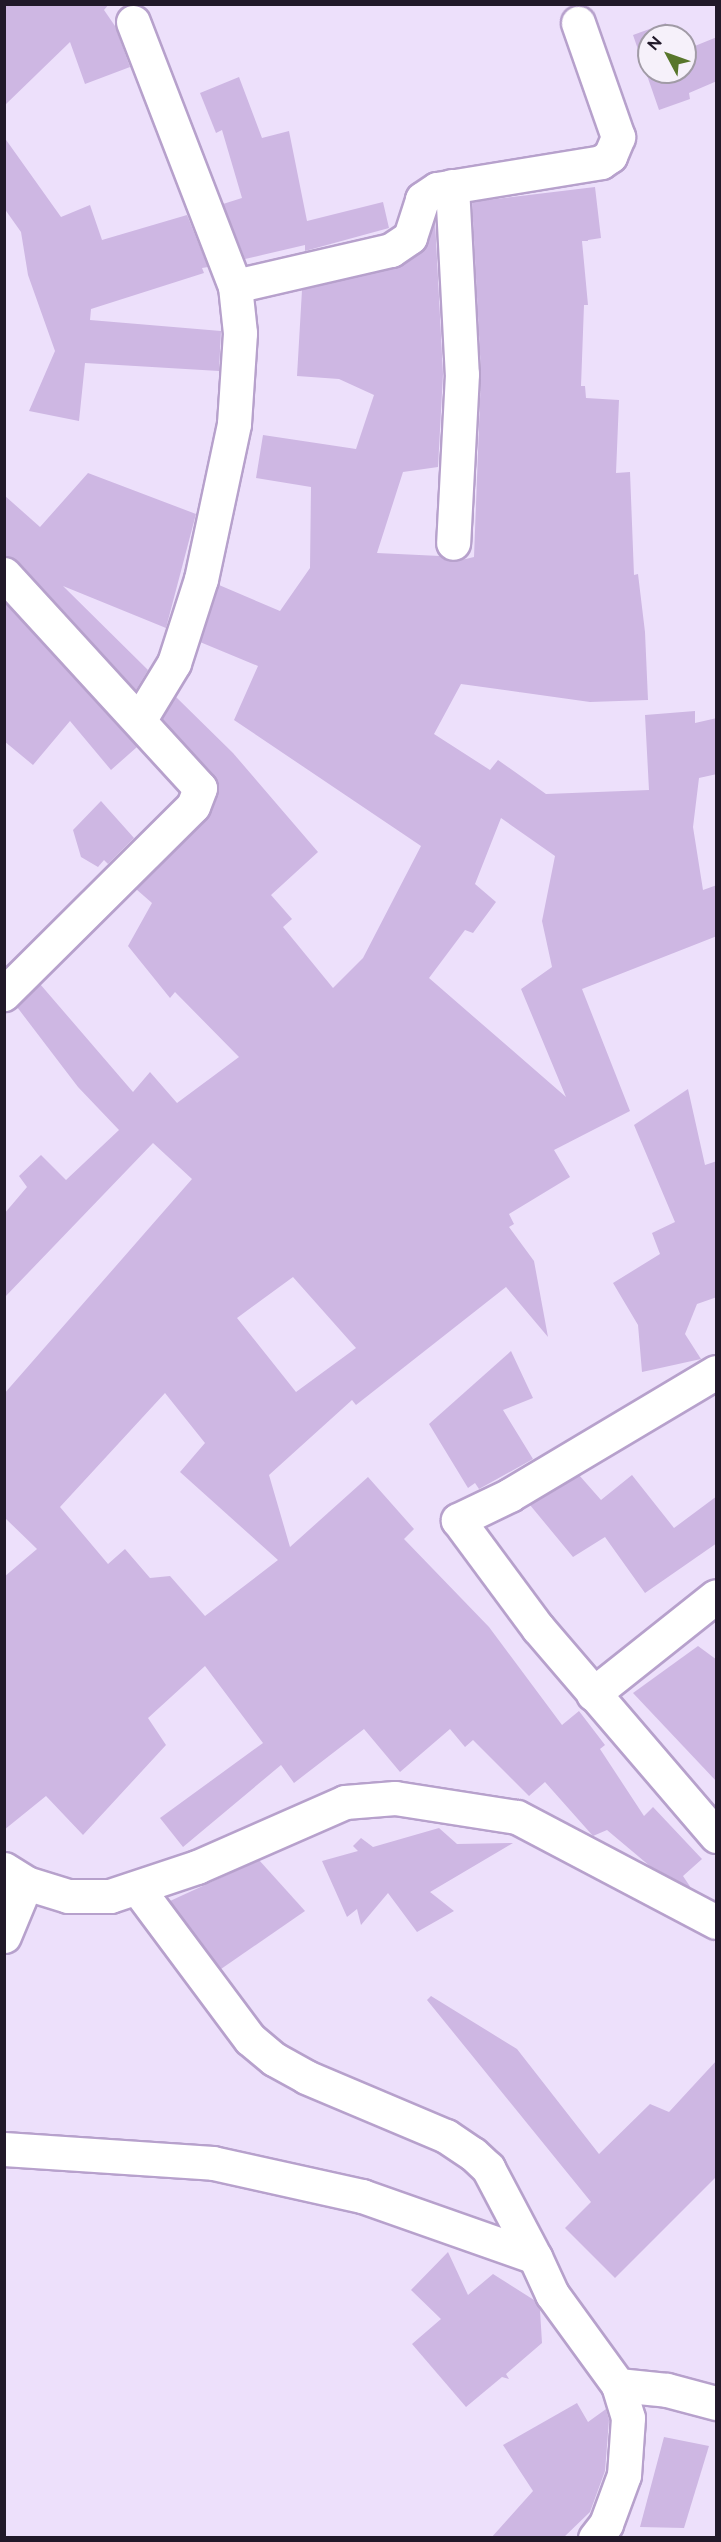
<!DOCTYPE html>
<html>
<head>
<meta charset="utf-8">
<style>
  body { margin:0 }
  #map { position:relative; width:721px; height:2542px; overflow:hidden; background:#ede0fb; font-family:Raleway,sans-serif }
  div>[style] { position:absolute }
  .building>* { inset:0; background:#ceb7e3 }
  .roads { filter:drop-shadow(2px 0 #b7a1cc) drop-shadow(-2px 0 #b7a1cc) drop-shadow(0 2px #b7a1cc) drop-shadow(0 -2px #b7a1cc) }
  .minor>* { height:33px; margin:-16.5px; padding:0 16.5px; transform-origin:16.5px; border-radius:16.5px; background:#fff }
  .tertiary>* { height:33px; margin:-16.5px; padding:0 16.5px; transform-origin:16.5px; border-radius:16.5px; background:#fff }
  span { translate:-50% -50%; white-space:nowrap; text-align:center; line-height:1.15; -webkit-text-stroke:4.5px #f6f1fa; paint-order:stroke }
  .frame { position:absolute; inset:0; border:6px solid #211929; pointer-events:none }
  .north { position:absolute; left:637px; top:24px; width:60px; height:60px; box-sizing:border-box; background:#f6f1fa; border:2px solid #a19ba6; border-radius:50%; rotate:311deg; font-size:16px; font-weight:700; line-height:24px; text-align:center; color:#211929 }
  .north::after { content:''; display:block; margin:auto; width:21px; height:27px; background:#58762b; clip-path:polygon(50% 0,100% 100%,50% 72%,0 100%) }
</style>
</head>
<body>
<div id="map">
  <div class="building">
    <i style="clip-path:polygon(4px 4px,109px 4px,104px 10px,115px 26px,130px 67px,85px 84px,70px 42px,4px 106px)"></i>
    <i style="clip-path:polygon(666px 23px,670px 36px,649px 36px,649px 72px,685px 72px,685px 50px,717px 37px,717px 81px,689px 93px,690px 99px,659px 110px,633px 35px)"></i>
    <i style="clip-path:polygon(239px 77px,262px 138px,289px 131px,307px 221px,383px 202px,389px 228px,305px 251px,305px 245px,245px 259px,223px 204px,242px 198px,222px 130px,216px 133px,200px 93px)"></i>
    <i style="clip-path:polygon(4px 137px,61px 217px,90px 205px,102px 240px,187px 215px,208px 267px,202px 268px,204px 273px,91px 309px,90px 320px,221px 331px,219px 371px,85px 363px,79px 421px,29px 411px,55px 351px,28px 275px,21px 232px,4px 208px)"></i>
    <i style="clip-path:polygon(evenodd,595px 187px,601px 238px,582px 241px,588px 305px,584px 305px,581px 386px,585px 386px,586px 398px,619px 400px,616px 473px,630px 472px,634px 575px,638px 574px,645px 632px,648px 700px,590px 702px,461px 684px,434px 734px,490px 770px,498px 760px,546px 794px,649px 790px,645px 715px,695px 711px,695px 723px,717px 718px,717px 774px,699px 778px,693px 827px,703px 890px,717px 885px,717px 936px,582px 989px,630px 1111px,554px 1150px,570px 1177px,509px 1214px,514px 1224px,509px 1227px,534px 1261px,548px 1337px,506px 1287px,356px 1405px,352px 1400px,269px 1475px,290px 1547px,368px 1477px,414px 1529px,404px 1539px,489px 1627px,562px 1725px,579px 1711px,605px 1745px,600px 1749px,644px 1816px,653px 1807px,702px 1859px,683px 1876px,691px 1888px,651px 1867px,607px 1830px,593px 1836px,545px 1782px,529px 1796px,473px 1740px,465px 1747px,450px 1729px,400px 1772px,364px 1729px,294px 1783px,281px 1765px,183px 1847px,160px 1818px,263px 1743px,205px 1666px,148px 1718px,166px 1745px,83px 1835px,46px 1796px,4px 1830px,4px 1577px,37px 1549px,4px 1517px,4px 1394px,192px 1179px,153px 1143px,4px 1298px,4px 1214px,27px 1187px,19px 1176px,41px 1155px,66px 1180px,119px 1130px,78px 1087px,17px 1007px,40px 984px,133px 1092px,150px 1072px,177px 1103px,239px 1057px,175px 992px,170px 998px,128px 946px,152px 903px,136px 889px,206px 819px,219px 792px,214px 775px,162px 719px,176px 697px,233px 753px,318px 852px,271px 895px,292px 919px,283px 927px,333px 988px,363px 958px,421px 846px,234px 720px,258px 666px,200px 642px,219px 585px,280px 611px,310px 568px,311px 487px,256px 478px,263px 435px,356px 449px,374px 395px,339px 379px,297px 376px,302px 290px,401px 266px,428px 243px,435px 220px,443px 374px,438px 467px,403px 472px,377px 553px,440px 556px,453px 562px,474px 557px,481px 373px,472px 202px,595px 187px,501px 818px,555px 856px,542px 921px,552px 967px,521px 989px,566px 1097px,429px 978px,465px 930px,473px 933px,496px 902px,475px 884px,501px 818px,595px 187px,293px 1277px,356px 1348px,296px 1392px,237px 1318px,293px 1277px,595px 187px,165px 1393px,205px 1443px,180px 1472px,278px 1560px,205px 1616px,170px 1576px,150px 1578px,125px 1549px,108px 1564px,60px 1507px,165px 1393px)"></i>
    <i style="clip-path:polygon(88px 473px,196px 514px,166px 628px,63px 586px,148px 670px,136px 690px,18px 561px,4px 556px,4px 495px,40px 527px)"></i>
    <i style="clip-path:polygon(4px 602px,137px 747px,111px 770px,70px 721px,33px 765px,4px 741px)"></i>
    <i style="clip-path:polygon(101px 801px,134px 838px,108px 864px,104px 860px,98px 867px,81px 857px,73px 830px)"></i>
    <i style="clip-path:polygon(688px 1089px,705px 1165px,717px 1161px,717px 1297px,697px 1304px,685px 1334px,701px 1359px,642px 1372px,638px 1325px,613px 1283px,660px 1254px,652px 1233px,675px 1222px,634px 1125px)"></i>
    <i style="clip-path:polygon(511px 1351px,533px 1398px,503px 1410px,533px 1459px,479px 1489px,475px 1483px,468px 1488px,429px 1424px)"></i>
    <i style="clip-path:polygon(579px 1475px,601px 1500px,632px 1475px,674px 1528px,717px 1496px,717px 1543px,645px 1593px,605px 1537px,573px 1557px,530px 1505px)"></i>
    <i style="clip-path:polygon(698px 1646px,717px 1660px,717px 1782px,633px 1693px)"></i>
    <i style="clip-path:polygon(439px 1828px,457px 1844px,513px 1843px,430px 1892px,454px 1911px,417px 1932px,388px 1893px,361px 1925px,357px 1909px,347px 1917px,322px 1861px,358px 1851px,353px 1846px,361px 1838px,373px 1847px)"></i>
    <i style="clip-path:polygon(259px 1860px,305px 1911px,221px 1969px,170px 1901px)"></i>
    <i style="clip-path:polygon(431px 1996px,517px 2049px,599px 2154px,650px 2104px,669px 2112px,717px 2060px,717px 2176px,615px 2278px,565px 2228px,591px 2202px,427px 2000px)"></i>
    <i style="clip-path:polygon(448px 2252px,468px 2295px,493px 2274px,534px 2300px,540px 2310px,542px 2343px,506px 2374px,509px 2379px,502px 2377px,466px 2407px,412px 2344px,441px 2319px,411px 2290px)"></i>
    <i style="clip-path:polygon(577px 2403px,588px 2422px,606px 2409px,609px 2420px,605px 2471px,590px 2512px,563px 2538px,491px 2538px,533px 2491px,503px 2445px)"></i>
    <i style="clip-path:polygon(664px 2437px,709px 2446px,684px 2528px,640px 2527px)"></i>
  </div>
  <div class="roads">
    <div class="minor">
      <i style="left:133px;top:22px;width:283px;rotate:68.9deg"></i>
      <i style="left:235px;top:286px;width:47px;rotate:83.9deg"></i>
      <i style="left:240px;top:333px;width:91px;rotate:93.8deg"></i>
      <i style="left:234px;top:424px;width:158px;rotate:102deg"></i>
      <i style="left:201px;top:579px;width:88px;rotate:107.8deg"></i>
      <i style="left:174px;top:663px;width:66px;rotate:121.3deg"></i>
      <i style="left:452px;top:186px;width:188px;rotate:87deg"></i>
      <i style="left:462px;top:374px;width:169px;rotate:93deg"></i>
      <i style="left:235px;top:286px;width:160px;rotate:-13deg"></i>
      <i style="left:391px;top:250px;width:23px;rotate:-34deg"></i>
      <i style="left:410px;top:237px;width:40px;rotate:-72deg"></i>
      <i style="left:422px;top:199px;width:18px;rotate:-34deg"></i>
      <i style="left:437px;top:189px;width:166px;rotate:-9.3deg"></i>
      <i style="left:601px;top:162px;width:11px;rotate:-34deg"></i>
      <i style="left:610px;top:156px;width:21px;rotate:-67deg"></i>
      <i style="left:618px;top:137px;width:121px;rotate:-109.3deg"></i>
      <i style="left:4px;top:574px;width:290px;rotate:47.5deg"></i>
      <i style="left:200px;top:788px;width:19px;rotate:111deg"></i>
      <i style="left:193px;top:806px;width:267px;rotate:135.2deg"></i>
      <i style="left:716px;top:1372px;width:240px;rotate:149.2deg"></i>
      <i style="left:510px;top:1495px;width:58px;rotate:154.3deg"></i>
      <i style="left:458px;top:1520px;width:134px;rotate:53.5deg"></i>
      <i style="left:538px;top:1628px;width:274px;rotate:49.4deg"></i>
      <i style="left:593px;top:1694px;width:157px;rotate:-38.5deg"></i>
      <i style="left:138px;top:1889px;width:187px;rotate:53.3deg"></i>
      <i style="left:250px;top:2039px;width:31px;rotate:40deg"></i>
      <i style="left:274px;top:2059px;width:37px;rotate:29deg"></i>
      <i style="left:306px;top:2077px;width:152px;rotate:22.9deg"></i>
      <i style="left:446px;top:2136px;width:32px;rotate:34deg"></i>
      <i style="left:473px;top:2154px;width:21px;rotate:43deg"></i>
      <i style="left:488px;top:2168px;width:101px;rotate:62.2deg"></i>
      <i style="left:4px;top:1936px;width:57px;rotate:-67.5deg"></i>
      <i style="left:4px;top:2149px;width:209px;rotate:3.8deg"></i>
      <i style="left:213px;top:2163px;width:153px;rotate:12.5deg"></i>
      <i style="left:362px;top:2196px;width:183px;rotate:19.4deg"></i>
      <i style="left:535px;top:2257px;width:41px;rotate:65.3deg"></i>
      <i style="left:552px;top:2294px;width:112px;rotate:54deg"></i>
      <i style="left:618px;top:2385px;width:34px;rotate:73deg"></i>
      <i style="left:628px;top:2418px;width:57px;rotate:94deg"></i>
      <i style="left:624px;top:2475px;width:52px;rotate:110.2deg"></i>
      <i style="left:606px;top:2524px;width:18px;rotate:128deg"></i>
      <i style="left:618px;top:2385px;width:49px;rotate:5.8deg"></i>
      <i style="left:667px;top:2390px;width:51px;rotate:14.9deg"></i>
    </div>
    <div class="tertiary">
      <i style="left:4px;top:1869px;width:26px;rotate:32deg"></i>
      <i style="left:26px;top:1883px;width:44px;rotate:17.2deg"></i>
      <i style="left:68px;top:1896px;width:42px"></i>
      <i style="left:110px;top:1896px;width:92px;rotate:-18.4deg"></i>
      <i style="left:197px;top:1867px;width:162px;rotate:-23.7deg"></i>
      <i style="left:345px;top:1802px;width:50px;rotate:-4.6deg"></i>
      <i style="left:395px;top:1798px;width:123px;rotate:8.9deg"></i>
      <i style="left:517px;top:1817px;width:225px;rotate:27.8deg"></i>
    </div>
  </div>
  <div class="frame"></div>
  <div class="north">N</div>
</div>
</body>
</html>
